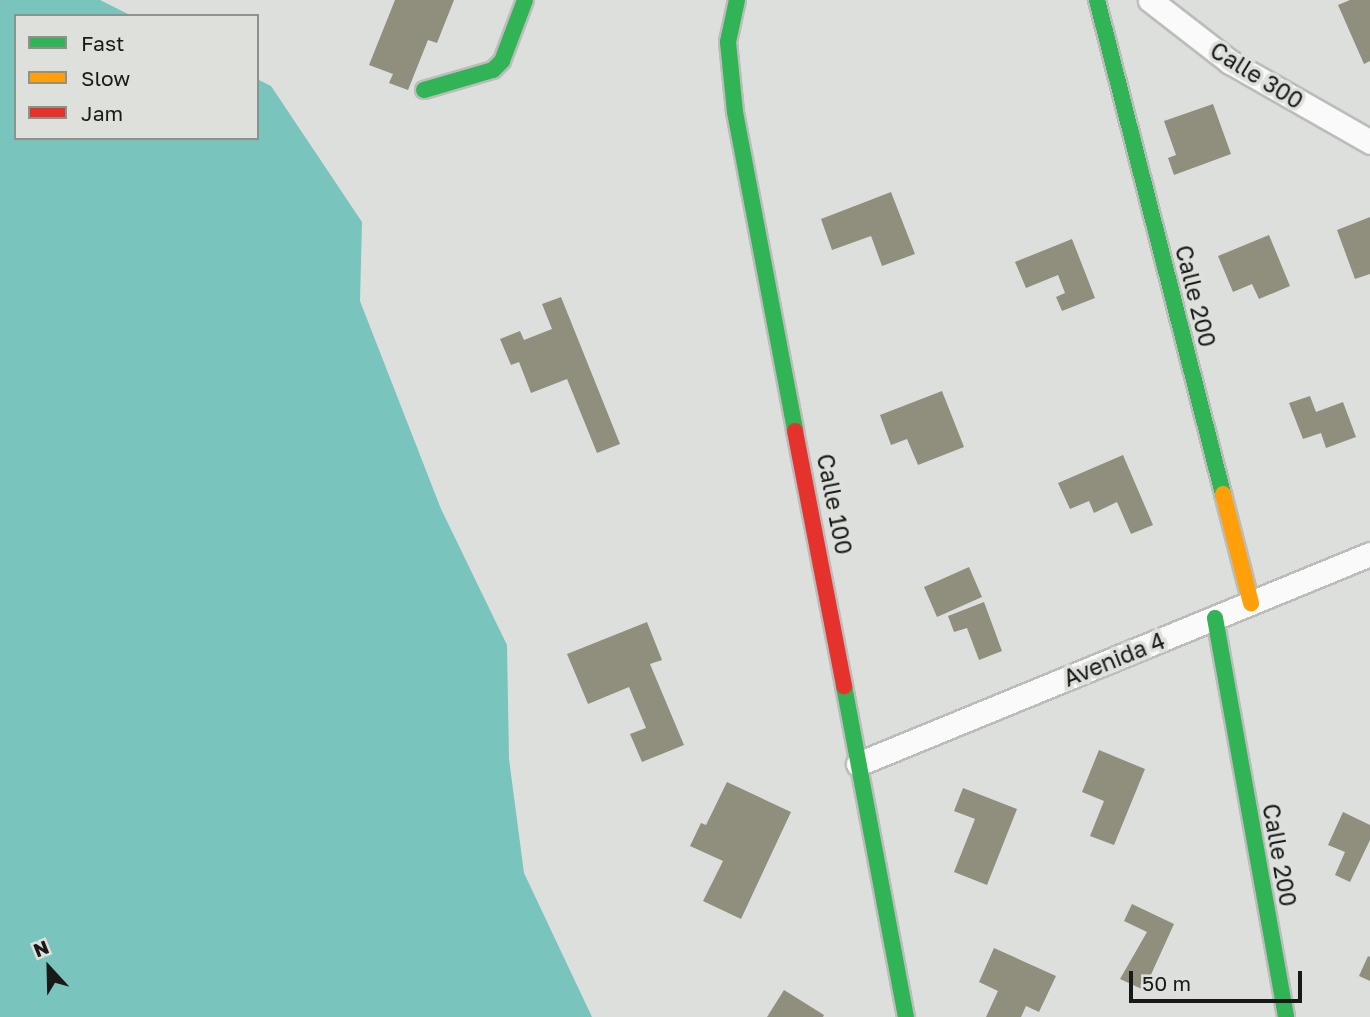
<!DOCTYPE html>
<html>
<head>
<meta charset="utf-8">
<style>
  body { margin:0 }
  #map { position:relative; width:1370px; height:1017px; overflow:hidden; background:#dddfdc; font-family:"Golos Text",sans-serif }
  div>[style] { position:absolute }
  .water>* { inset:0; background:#79c4bc }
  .building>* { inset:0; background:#908f7e }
  .roads { filter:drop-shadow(2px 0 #bcbdbb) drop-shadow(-2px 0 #bcbdbb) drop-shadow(0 2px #bcbdbb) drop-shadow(0 -2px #bcbdbb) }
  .street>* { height:23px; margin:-11.5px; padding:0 11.5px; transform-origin:11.5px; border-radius:11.5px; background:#fafafa }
  .fast>* { height:16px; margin:-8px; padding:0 8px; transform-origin:8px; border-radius:8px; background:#30b455 }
  .slow>* { height:16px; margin:-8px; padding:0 8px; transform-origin:8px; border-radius:8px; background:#ff9f0a }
  .jam>* { height:16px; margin:-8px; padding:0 8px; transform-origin:8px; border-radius:8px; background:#e5322d }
  span { translate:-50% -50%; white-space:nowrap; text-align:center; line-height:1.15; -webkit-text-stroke:7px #dde0db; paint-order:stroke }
  .street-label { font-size:23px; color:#191a18 }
  .legend { position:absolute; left:14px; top:14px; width:245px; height:126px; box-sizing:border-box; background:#dde0db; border:2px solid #8f918d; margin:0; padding:9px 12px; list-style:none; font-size:21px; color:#191a18 }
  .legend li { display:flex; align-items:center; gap:14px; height:35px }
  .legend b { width:35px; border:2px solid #8f918d }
  .north { position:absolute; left:14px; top:933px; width:70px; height:70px; -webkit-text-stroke:5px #dde0db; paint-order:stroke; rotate:338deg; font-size:19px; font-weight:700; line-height:28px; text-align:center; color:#191a18 }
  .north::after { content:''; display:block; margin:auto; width:24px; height:32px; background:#191a18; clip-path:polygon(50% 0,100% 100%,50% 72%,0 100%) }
  .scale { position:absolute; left:1129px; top:971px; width:173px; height:32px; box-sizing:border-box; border:4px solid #191a18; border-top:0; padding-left:9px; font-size:21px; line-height:24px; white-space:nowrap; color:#191a18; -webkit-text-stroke:5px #dde0db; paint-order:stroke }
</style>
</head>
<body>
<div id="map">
  <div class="water">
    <i style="clip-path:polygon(0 0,100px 0,132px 16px,16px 16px,16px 138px,257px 138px,257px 79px,271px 86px,362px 222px,360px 301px,441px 509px,507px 645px,509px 759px,524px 873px,592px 1017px,0 1017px)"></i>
  </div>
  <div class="building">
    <i style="clip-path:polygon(395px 0,454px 0,437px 43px,428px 40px,408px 90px,389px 83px,393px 74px,369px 65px)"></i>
    <i style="clip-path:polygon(1350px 0,1370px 0,1370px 61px,1364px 64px,1338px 5px)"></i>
    <i style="clip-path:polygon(1213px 104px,1231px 154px,1174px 175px,1168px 158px,1176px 155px,1164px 121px)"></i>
    <i style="clip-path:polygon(891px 192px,915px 254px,882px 266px,871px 236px,832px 250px,821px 219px)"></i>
    <i style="clip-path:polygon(1370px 217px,1370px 274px,1355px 279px,1337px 230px)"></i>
    <i style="clip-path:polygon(1269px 235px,1290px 286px,1259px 299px,1252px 284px,1233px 292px,1218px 256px)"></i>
    <i style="clip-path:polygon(1072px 239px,1095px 298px,1062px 311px,1056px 297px,1065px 293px,1058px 275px,1026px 288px,1015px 262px)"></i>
    <i style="clip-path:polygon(561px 297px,620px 444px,597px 453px,567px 379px,531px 393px,519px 362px,511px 365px,500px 339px,520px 331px,524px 340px,552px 329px,542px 304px)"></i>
    <i style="clip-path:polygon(942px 391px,964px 447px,918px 465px,907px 439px,891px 445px,880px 415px)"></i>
    <i style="clip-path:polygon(1310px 396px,1316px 412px,1343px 402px,1356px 437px,1326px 448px,1321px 433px,1303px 439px,1289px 403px)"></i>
    <i style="clip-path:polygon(1123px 455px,1153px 525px,1131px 534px,1117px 502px,1094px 513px,1089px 501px,1070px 509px,1058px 483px)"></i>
    <i style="clip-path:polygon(969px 567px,982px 597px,937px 617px,924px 587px)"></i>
    <i style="clip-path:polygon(984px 602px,1002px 651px,979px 660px,967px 628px,954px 632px,948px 616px)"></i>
    <i style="clip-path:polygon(647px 622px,662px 660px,650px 664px,684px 745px,642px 762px,630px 734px,646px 728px,629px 687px,588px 704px,567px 654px)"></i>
    <i style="clip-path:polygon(1099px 750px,1145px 769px,1114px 845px,1090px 836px,1104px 801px,1082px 792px)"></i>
    <i style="clip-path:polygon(727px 782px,791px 812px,741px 919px,703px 901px,723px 861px,690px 846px,701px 823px,706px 825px)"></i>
    <i style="clip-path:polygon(963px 788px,1017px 809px,987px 885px,954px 872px,975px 819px,954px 811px)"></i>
    <i style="clip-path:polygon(1343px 812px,1370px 825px,1370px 840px,1350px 882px,1335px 875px,1345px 852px,1328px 845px)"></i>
    <i style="clip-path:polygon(1132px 904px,1174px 924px,1144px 990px,1120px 979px,1147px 932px,1124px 921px)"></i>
    <i style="clip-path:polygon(994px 948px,1056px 976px,1039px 1012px,1026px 1006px,1021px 1017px,986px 1017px,998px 991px,979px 982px)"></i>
    <i style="clip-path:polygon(1368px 956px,1370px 957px,1370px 981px,1359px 976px)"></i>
    <i style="clip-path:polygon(784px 990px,824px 1015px,823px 1017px,767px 1017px)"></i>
  </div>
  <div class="roads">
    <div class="street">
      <i style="left:1150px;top:0;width:101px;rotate:37.8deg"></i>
      <i style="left:1230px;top:62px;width:161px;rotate:29.7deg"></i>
      <i style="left:858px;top:764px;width:553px;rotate:-22.3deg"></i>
    </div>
    <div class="fast">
      <i style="left:737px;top:0;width:43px;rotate:102.1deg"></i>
      <i style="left:728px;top:42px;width:70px;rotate:84.3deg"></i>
      <i style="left:735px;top:112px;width:325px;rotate:79.3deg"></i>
      <i style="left:1097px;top:0;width:510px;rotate:75.69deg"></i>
      <i style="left:424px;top:90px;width:72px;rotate:-16.2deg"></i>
      <i style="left:493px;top:70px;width:13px;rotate:-45deg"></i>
      <i style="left:502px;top:61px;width:65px;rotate:-69.3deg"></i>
      <i style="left:1215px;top:618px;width:405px;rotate:79.9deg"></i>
      <i style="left:844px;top:686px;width:337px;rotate:79.4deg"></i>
    </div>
    <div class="slow">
      <i style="left:1223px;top:494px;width:113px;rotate:75.6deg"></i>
    </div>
    <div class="jam">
      <i style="left:795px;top:431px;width:260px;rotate:79.1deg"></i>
    </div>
  </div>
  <div class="street-label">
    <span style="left:1257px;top:75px;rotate:32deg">Calle 300</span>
    <span style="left:1196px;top:296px;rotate:76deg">Calle 200</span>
    <span style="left:835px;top:504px;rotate:79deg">Calle 100</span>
    <span style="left:1114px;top:659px;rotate:-22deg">Avenida 4</span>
    <span style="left:1280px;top:855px;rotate:80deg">Calle 200</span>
  </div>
  <ul class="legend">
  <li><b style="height:9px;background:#30b455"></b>Fast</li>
  <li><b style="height:9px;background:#ff9f0a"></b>Slow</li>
  <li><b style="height:9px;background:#e5322d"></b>Jam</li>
  </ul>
  <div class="north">N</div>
  <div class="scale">50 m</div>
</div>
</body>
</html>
